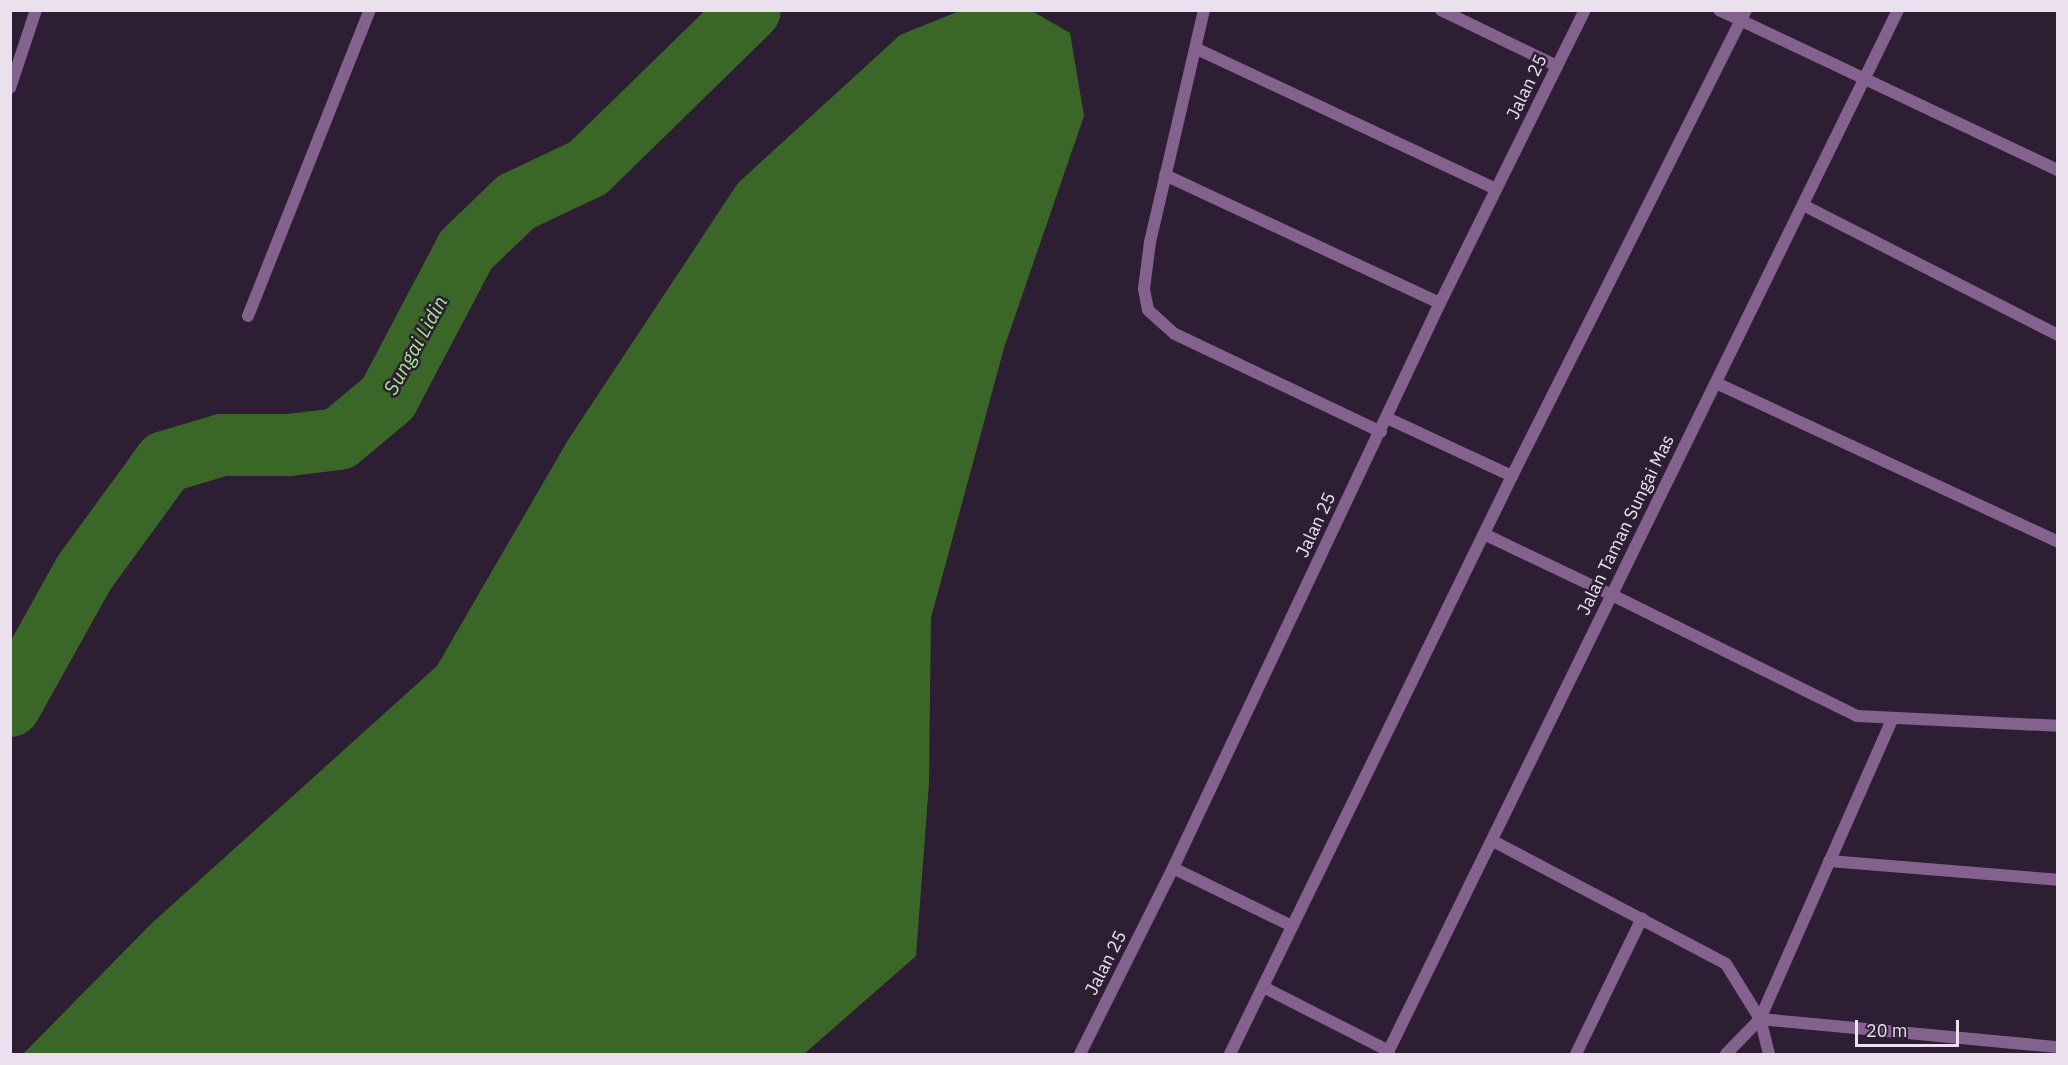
<!DOCTYPE html>
<html>
<head>
<meta charset="utf-8">
<style>
  body { margin:0 }
  #map { position:relative; width:2068px; height:1065px; overflow:hidden; background:#2d1e33; font-family:"IBM Plex Sans",sans-serif }
  div>[style] { position:absolute }
  .water>* { inset:0; background:#3a6727 }
  .river>* { height:62px; margin:-31px; padding:0 31px; transform-origin:31px; border-radius:31px; background:#3a6727 }
  .lane>* { height:12px; margin:-6px; padding:0 6px; transform-origin:6px; border-radius:6px; background:#83638e }
  .street>* { height:12px; margin:-6px; padding:0 6px; transform-origin:6px; border-radius:6px; background:#83638e }
  span { translate:-50% -50%; white-space:nowrap; text-align:center; line-height:1.15; -webkit-text-stroke:5px #2d1e33; paint-order:stroke }
  .street-label { font-size:18px; color:#ebe0ee }
  .water-label { font-size:20px; color:#a8ea8f; font-style:italic }
  .frame { position:absolute; inset:0; border:12px solid #ebe0ee; pointer-events:none }
  .scale { position:absolute; left:1855px; top:1020px; width:104px; height:27px; box-sizing:border-box; border:3px solid #ebe0ee; border-top:0; padding-left:8px; font-size:18px; line-height:21px; white-space:nowrap; color:#ebe0ee; -webkit-text-stroke:4px #2d1e33; paint-order:stroke }
</style>
</head>
<body>
<div id="map">
  <div class="water">
    <i style="clip-path:polygon(962px 10px,1032px 11px,1070px 33px,1084px 116px,1004px 348px,931px 618px,929px 783px,916px 956px,804px 1054px,23px 1054px,152px 923px,437px 666px,568px 440px,738px 183px,900px 35px)"></i>
  </div>
  <div class="river">
    <i style="left:10px;top:706px;width:152px;rotate:-60.9deg"></i>
    <i style="left:84px;top:573px;width:137px;rotate:-53.9deg"></i>
    <i style="left:165px;top:462px;width:59px;rotate:-16.6deg"></i>
    <i style="left:222px;top:445px;width:67px"></i>
    <i style="left:289px;top:445px;width:50px;rotate:-6.8deg"></i>
    <i style="left:339px;top:439px;width:64px;rotate:-39.9deg"></i>
    <i style="left:388px;top:398px;width:167px;rotate:-62.2deg"></i>
    <i style="left:466px;top:250px;width:69px;rotate:-43.8deg"></i>
    <i style="left:516px;top:202px;width:80px;rotate:-25.3deg"></i>
    <i style="left:588px;top:168px;width:226px;rotate:-44.3deg"></i>
  </div>
  <div class="lane">
    <i style="left:1441px;top:10px;width:129px;rotate:25.8deg"></i>
    <i style="left:1165px;top:175px;width:303px;rotate:25deg"></i>
    <i style="left:1803px;top:205px;width:286px;rotate:27deg"></i>
    <i style="left:1387px;top:418px;width:138px;rotate:24.9deg"></i>
    <i style="left:1484px;top:534px;width:142px;rotate:25.5deg"></i>
    <i style="left:1829px;top:861px;width:230px;rotate:4.7deg"></i>
    <i style="left:1173px;top:868px;width:132px;rotate:26deg"></i>
    <i style="left:1263px;top:987px;width:141px;rotate:26.9deg"></i>
    <i style="left:1230px;top:1054px;width:643px;rotate:-63.99deg"></i>
    <i style="left:1512px;top:476px;width:521px;rotate:-63.34deg"></i>
    <i style="left:1576px;top:1054px;width:151px;rotate:-64.1deg"></i>
  </div>
  <div class="street">
    <i style="left:1204px;top:10px;width:238px;rotate:103.1deg"></i>
    <i style="left:1150px;top:242px;width:47px;rotate:97.3deg"></i>
    <i style="left:1144px;top:289px;width:21px;rotate:79deg"></i>
    <i style="left:1148px;top:310px;width:36px;rotate:42deg"></i>
    <i style="left:1175px;top:334px;width:228px;rotate:25.4deg"></i>
    <i style="left:1719px;top:10px;width:375px;rotate:25.3deg"></i>
    <i style="left:1197px;top:49px;width:330px;rotate:25.1deg"></i>
    <i style="left:10px;top:88px;width:82px;rotate:-71.6deg"></i>
    <i style="left:248px;top:316px;width:329px;rotate:-68.3deg"></i>
    <i style="left:1716px;top:383px;width:377px;rotate:24.9deg"></i>
    <i style="left:1612px;top:595px;width:273px;rotate:26.3deg"></i>
    <i style="left:1857px;top:716px;width:201px;rotate:2.8deg"></i>
    <i style="left:1493px;top:841px;width:263px;rotate:27.8deg"></i>
    <i style="left:1726px;top:964px;width:65px;rotate:58.3deg"></i>
    <i style="left:1760px;top:1019px;width:299px;rotate:5.4deg"></i>
    <i style="left:1080px;top:1054px;width:208px;rotate:-63.4deg"></i>
    <i style="left:1173px;top:868px;width:625px;rotate:-64.71deg"></i>
    <i style="left:1440px;top:303px;width:327px;rotate:-63.7deg"></i>
    <i style="left:1387px;top:1054px;width:1162px;rotate:-63.92deg"></i>
    <i style="left:1726px;top:1054px;width:49px;rotate:-45.8deg"></i>
    <i style="left:1769px;top:1054px;width:36px;rotate:-104deg"></i>
    <i style="left:1760px;top:1019px;width:329px;rotate:-66.2deg"></i>
  </div>
  <div class="street-label">
    <span style="left:1527px;top:87px;rotate:-64deg">Jalan 25</span>
    <span style="left:1316px;top:525px;rotate:-65deg">Jalan 25</span>
    <span style="left:1626px;top:525px;rotate:-64deg">Jalan Taman Sungai Mas</span>
    <span style="left:1106px;top:963px;rotate:-63deg">Jalan 25</span>
  </div>
  <div class="water-label">
    <span style="left:415px;top:345px;rotate:-61deg">Sungai Lidin</span>
  </div>
  <div class="frame"></div>
  <div class="scale">20 m</div>
</div>
</body>
</html>
